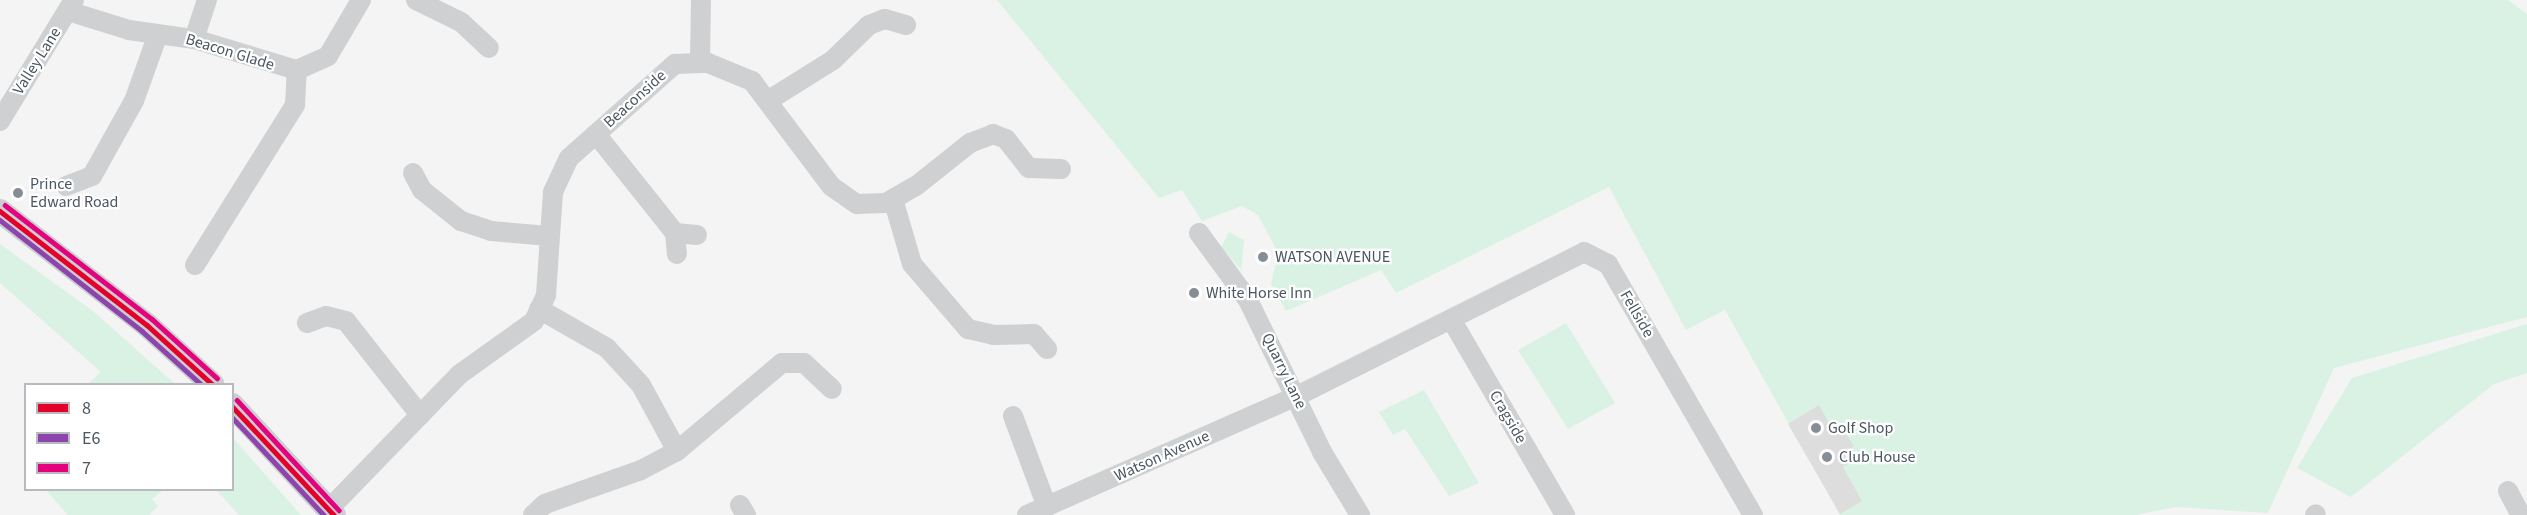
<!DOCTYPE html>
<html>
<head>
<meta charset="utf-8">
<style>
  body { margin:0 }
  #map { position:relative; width:2527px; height:515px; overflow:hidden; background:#f4f4f4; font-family:"Source Sans 3",sans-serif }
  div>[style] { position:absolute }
  .green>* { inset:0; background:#d9f2e3 }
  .building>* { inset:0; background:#ddddde }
  .minor>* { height:20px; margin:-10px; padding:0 10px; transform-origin:10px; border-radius:10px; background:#ced0d2 }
  .major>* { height:24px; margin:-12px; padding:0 12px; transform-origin:12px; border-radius:12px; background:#caced1 }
  .bus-1>* { height:4.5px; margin:-2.25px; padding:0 2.25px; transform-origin:2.25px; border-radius:2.25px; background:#e4002b }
  .bus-2>* { height:4.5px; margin:-2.25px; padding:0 2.25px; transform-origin:2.25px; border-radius:2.25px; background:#8e44ad }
  .bus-3>* { height:4.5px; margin:-2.25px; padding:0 2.25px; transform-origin:2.25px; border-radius:2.25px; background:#e5007d }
  .dots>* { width:16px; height:16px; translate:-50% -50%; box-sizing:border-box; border:3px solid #fff; border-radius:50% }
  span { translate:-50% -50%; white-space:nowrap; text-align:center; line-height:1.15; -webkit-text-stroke:4.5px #fff; paint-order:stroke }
  .street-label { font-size:16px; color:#4a5661 }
  .poi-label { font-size:16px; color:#4a5661 }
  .left { translate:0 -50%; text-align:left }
  .legend { position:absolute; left:24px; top:383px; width:210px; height:108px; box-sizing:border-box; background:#fff; border:2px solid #b7bbc0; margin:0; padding:8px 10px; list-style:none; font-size:18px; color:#4a5661 }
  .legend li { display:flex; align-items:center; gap:12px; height:30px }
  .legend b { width:30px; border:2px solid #b7bbc0 }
</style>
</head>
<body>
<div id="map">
  <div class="green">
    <i style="clip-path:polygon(997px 0,2508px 0,2527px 14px,2527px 317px,2334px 368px,2268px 513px,2176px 507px,2136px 515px,1840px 515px,1725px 310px,1686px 330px,1609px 187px,1396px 293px,1381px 270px,1286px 311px,1271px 284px,1278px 253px,1258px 215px,1242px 206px,1202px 221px,1182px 190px,1159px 198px)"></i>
    <i style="clip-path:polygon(1229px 232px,1244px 240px,1241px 270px,1221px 247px)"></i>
    <i style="clip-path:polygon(0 244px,93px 311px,175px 384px,88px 384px,101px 372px,0 283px)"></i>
    <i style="clip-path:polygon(1566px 323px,1615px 403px,1568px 429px,1518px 350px)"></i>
    <i style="clip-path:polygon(2527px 324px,2527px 373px,2494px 384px,2351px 497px,2297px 468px,2352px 378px)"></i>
    <i style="clip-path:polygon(1424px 390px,1479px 483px,1449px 496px,1405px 429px,1393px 435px,1379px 412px)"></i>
    <i style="clip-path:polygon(233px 438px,301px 515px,239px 515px,216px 490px,232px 490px)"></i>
    <i style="clip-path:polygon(46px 490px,163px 490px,152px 499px,158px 506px,149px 515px,68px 515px)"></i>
  </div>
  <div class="building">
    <i style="clip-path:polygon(1819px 405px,1833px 430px,1840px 425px,1854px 446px,1845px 452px,1851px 462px,1843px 467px,1862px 501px,1840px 514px,1788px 424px)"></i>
  </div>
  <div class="minor">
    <i style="left:416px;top:0;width:50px;rotate:26.1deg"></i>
    <i style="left:461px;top:22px;width:38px;rotate:43deg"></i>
    <i style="left:68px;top:11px;width:64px;rotate:17.3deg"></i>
    <i style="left:129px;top:30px;width:66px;rotate:7.9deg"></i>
    <i style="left:194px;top:39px;width:108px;rotate:16.8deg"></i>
    <i style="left:297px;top:70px;width:34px;rotate:-24deg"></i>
    <i style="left:328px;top:56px;width:65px;rotate:-59.5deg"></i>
    <i style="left:194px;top:39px;width:41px;rotate:-71.6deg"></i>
    <i style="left:700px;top:63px;width:63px;rotate:-89.1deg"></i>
    <i style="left:769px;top:100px;width:75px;rotate:-32deg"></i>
    <i style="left:833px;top:60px;width:50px;rotate:-44.2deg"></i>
    <i style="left:869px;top:25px;width:17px;rotate:-21deg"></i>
    <i style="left:885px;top:19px;width:22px;rotate:16deg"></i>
    <i style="left:0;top:121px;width:142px;rotate:-58.6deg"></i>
    <i style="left:596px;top:134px;width:127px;rotate:51.4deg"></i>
    <i style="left:675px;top:233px;width:21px;rotate:85deg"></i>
    <i style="left:413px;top:173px;width:19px;rotate:62deg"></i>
    <i style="left:422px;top:190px;width:50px;rotate:38.5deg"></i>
    <i style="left:461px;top:221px;width:32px;rotate:18deg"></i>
    <i style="left:491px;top:231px;width:58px;rotate:4.9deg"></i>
    <i style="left:66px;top:186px;width:28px;rotate:-21deg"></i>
    <i style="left:92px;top:176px;width:86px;rotate:-60.8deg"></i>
    <i style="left:134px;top:101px;width:71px;rotate:-70.3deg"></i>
    <i style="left:893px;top:199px;width:68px;rotate:73.7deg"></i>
    <i style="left:912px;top:264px;width:86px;rotate:49.3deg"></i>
    <i style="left:968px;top:329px;width:26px;rotate:13deg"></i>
    <i style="left:993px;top:335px;width:41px;rotate:-1.4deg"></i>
    <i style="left:1034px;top:334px;width:20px;rotate:49deg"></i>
    <i style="left:675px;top:233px;width:22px;rotate:5deg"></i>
    <i style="left:1199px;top:233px;width:83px;rotate:53.8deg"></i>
    <i style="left:1248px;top:300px;width:169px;rotate:64deg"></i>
    <i style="left:1322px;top:452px;width:74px;rotate:58.9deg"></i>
    <i style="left:195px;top:265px;width:189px;rotate:-58deg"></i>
    <i style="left:295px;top:105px;width:35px;rotate:-87deg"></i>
    <i style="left:539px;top:309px;width:78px;rotate:29.8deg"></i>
    <i style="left:607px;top:348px;width:50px;rotate:47.4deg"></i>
    <i style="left:641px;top:385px;width:75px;rotate:61.4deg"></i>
    <i style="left:1451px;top:319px;width:227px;rotate:59.8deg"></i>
    <i style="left:307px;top:323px;width:20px;rotate:-20deg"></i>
    <i style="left:326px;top:316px;width:21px;rotate:14deg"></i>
    <i style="left:346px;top:321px;width:120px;rotate:51.8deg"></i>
    <i style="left:1013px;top:416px;width:97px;rotate:69.5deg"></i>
    <i style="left:2508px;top:491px;width:27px;rotate:62deg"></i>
    <i style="left:740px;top:505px;width:12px;rotate:59deg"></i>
    <i style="left:329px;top:509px;width:188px;rotate:-45.9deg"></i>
    <i style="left:460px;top:374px;width:91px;rotate:-35.6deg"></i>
    <i style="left:534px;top:321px;width:29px;rotate:-65deg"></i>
    <i style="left:546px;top:295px;width:103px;rotate:-86.1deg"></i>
    <i style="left:553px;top:192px;width:38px;rotate:-65deg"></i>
    <i style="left:569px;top:158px;width:142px;rotate:-41.6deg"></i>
    <i style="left:675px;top:64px;width:33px;rotate:-2deg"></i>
    <i style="left:708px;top:63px;width:48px;rotate:22.2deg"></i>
    <i style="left:752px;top:81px;width:131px;rotate:53deg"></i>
    <i style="left:831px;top:186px;width:32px;rotate:35deg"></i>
    <i style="left:857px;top:204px;width:29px;rotate:-2deg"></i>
    <i style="left:886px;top:203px;width:34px;rotate:-30deg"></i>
    <i style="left:916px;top:186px;width:69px;rotate:-38.5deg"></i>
    <i style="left:970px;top:143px;width:25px;rotate:-21deg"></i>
    <i style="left:993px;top:134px;width:14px;rotate:21deg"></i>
    <i style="left:1006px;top:139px;width:37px;rotate:52deg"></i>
    <i style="left:1029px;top:168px;width:32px;rotate:2deg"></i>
    <i style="left:533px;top:515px;width:16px;rotate:-43deg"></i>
    <i style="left:545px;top:504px;width:102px;rotate:-19.5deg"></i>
    <i style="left:641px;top:470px;width:41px;rotate:-27.8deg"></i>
    <i style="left:677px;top:451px;width:137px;rotate:-40deg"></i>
    <i style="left:782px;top:363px;width:22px"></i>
    <i style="left:804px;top:363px;width:38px;rotate:43deg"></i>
    <i style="left:1027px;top:515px;width:295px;rotate:-23.8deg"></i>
    <i style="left:1297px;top:396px;width:321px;rotate:-26.6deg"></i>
    <i style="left:1584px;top:252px;width:27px;rotate:27deg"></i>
    <i style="left:1608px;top:264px;width:290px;rotate:60deg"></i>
    <i style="left:2315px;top:515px;width:1px;rotate:-45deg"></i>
  </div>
  <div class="major">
    <i style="left:0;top:211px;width:186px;rotate:37.8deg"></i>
    <i style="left:147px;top:325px;width:88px;rotate:42.2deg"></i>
    <i style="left:232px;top:405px;width:150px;rotate:47.2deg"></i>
  </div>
  <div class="bus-1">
    <i style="left:0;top:211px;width:186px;rotate:37.8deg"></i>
    <i style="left:147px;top:325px;width:88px;rotate:42.2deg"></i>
    <i style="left:232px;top:406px;width:149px;rotate:46.9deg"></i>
  </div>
  <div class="bus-2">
    <i style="left:0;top:220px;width:180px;rotate:38deg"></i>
    <i style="left:142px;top:331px;width:79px;rotate:41.9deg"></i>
    <i style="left:232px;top:417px;width:134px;rotate:46.8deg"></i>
  </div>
  <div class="bus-3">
    <i style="left:5px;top:205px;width:186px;rotate:37.8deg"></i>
    <i style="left:152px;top:319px;width:88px;rotate:42.2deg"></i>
    <i style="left:237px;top:400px;width:150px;rotate:47.2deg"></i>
  </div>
  <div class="dots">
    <i style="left:18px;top:193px;background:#868d94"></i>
    <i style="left:1263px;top:257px;background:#868d94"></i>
    <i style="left:1194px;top:293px;background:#868d94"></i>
    <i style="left:1816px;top:428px;background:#868d94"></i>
    <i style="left:1827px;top:457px;background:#868d94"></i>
  </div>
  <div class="street-label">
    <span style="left:230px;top:52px;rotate:17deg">Beacon Glade</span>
    <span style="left:37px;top:61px;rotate:-58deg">Valley Lane</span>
    <span style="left:635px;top:99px;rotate:-42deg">Beaconside</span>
    <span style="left:1637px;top:314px;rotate:60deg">Fellside</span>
    <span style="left:1284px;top:371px;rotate:64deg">Quarry Lane</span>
    <span style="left:1508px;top:417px;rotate:60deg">Cragside</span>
    <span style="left:1162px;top:456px;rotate:-24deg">Watson Avenue</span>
  </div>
  <div class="poi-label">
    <span class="left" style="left:30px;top:193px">Prince<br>Edward Road</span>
    <span class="left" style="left:1275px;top:257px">WATSON AVENUE</span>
    <span class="left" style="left:1206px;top:293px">White Horse Inn</span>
    <span class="left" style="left:1828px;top:428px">Golf Shop</span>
    <span class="left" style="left:1839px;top:457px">Club House</span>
  </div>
  <ul class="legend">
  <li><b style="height:8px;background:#e4002b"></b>8</li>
  <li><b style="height:8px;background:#8e44ad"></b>E6</li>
  <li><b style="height:8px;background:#e5007d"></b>7</li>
  </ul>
</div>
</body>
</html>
